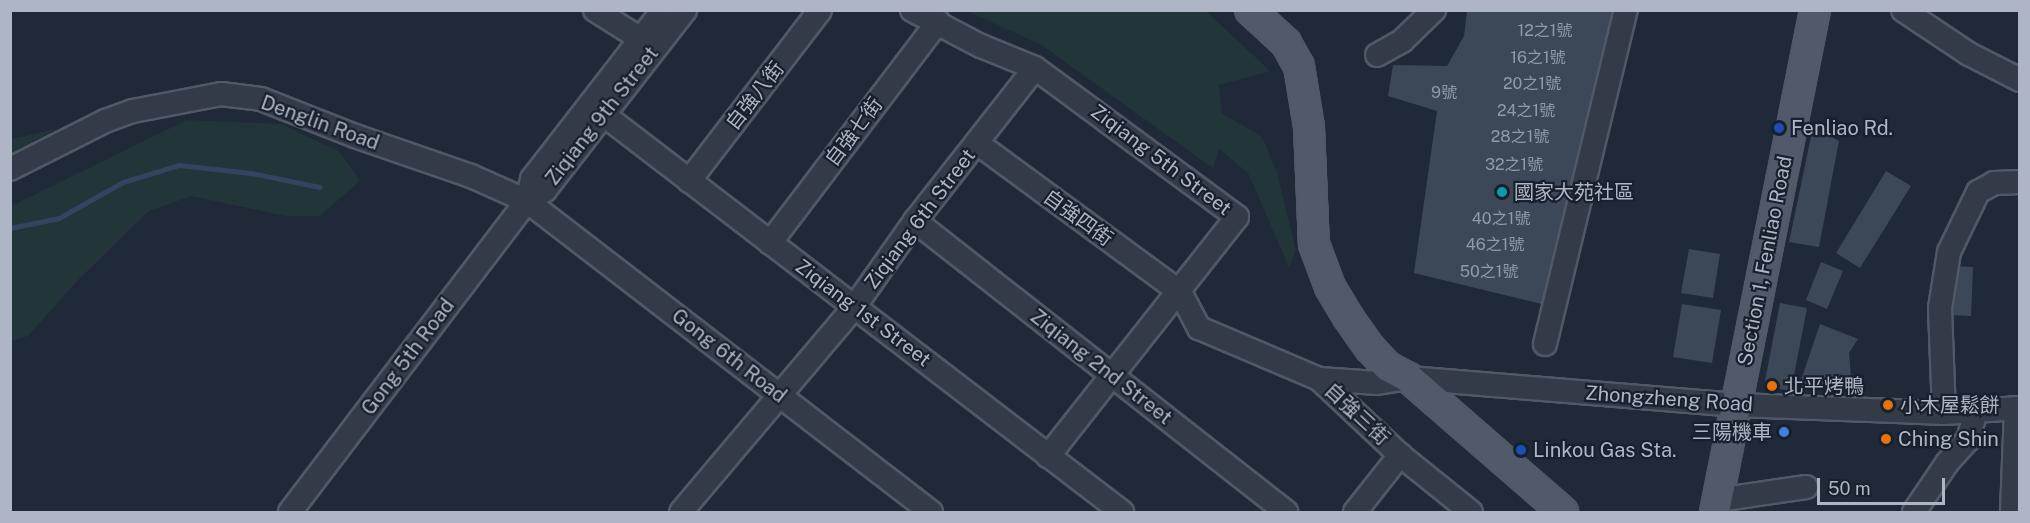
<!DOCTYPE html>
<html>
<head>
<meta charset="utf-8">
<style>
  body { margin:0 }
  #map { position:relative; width:2030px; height:523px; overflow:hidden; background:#202938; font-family:"Public Sans","Noto Sans TC",sans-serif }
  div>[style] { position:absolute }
  .green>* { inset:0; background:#223539 }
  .stream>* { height:5px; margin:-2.5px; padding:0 2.5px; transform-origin:2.5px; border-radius:2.5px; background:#334460 }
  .building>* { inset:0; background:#3c4758 }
  .roads { filter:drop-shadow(2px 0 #515966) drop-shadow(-2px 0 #515966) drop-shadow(0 2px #515966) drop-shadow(0 -2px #515966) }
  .minor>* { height:22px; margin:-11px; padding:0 11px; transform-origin:11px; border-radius:11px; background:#333b48 }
  .major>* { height:28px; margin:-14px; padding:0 14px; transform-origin:14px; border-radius:14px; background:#515a69 }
  .dots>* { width:16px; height:16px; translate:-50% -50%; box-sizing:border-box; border:3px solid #19202d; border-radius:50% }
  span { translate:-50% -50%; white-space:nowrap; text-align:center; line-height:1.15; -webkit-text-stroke:4.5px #19202d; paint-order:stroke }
  .number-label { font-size:16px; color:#929aaa }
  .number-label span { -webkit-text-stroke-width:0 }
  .street-label { font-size:20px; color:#aeb6c5 }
  .poi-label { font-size:20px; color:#aeb6c5 }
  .left { translate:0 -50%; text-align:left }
  .right { translate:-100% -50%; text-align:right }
  .frame { position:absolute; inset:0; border:12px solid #aeb6c5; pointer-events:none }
  .scale { position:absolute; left:1817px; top:478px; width:128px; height:27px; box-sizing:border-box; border:3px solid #aeb6c5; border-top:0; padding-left:8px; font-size:18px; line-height:21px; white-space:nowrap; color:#aeb6c5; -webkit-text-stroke:4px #19202d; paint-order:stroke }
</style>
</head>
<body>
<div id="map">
  <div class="green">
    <i style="clip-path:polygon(967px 11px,1206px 11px,1270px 71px,1219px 85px,1222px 113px,1262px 137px,1277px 172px,1296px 251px,1289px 267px,1248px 173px,1219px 149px,1213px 168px,1040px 44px)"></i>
    <i style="clip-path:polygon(187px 120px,281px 124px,340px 152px,360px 181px,320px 216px,286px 216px,191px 196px,149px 211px,78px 280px,28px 336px,11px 341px,11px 206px)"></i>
    <i style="clip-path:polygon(57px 129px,11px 153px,11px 139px)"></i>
  </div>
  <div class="stream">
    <i style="left:10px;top:228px;width:50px;rotate:-11.5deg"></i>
    <i style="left:59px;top:218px;width:73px;rotate:-29.4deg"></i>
    <i style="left:123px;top:182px;width:59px;rotate:-16.9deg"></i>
    <i style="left:179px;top:165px;width:72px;rotate:6.3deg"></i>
    <i style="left:251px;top:173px;width:70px;rotate:11.5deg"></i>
  </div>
  <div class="building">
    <i style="clip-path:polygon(1467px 10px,1621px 10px,1550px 306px,1414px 273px,1437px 111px,1388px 96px,1393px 65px,1447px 66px,1464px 36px)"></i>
    <i style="clip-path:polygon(1813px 127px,1839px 141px,1819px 247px,1789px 242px)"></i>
    <i style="clip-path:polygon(1886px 171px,1911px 186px,1860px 268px,1836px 253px)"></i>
    <i style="clip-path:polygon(1689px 249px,1720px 254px,1713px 298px,1681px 293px)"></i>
    <i style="clip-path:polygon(1821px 262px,1843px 271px,1827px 309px,1806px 300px)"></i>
    <i style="clip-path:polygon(1953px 266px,1973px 267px,1971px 316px,1951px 315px)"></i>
    <i style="clip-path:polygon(1780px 303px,1807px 308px,1791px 391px,1764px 386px)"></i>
    <i style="clip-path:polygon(1682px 304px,1721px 310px,1712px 363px,1673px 357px)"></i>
    <i style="clip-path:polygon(1820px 324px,1858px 339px,1849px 353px,1852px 388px,1798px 389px)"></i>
  </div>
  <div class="roads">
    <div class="minor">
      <i style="left:595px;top:10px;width:67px;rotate:32.3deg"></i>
      <i style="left:912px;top:10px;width:78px;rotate:27.6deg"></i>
      <i style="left:981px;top:46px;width:58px;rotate:22.2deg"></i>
      <i style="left:1035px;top:68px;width:251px;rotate:36.4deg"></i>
      <i style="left:1237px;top:217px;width:305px;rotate:128.3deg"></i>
      <i style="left:1903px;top:10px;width:79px;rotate:33.7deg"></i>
      <i style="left:1969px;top:54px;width:57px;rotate:27deg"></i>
      <i style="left:1377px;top:55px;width:29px;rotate:-29deg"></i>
      <i style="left:1402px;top:41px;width:45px;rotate:-44.1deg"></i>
      <i style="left:604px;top:115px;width:653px;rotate:37.47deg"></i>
      <i style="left:977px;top:143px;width:252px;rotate:36.3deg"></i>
      <i style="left:1180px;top:292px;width:41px;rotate:62.2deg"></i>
      <i style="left:1199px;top:328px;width:130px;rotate:23deg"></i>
      <i style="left:1319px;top:379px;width:111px;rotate:43.2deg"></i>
      <i style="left:1400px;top:455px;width:91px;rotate:38.8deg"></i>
      <i style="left:10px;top:169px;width:106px;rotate:-26.8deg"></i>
      <i style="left:105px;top:121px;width:30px;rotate:-20deg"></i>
      <i style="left:133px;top:111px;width:90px;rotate:-10.9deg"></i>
      <i style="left:221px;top:94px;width:40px;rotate:7.1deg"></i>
      <i style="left:261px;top:99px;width:101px;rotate:21.5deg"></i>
      <i style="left:355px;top:136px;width:123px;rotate:19deg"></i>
      <i style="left:471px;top:176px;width:61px;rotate:24.1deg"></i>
      <i style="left:527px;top:201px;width:510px;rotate:37.59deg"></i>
      <i style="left:689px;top:181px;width:215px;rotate:-52.5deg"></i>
      <i style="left:527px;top:201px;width:23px;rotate:-77deg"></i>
      <i style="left:532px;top:179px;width:214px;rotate:-52.2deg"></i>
      <i style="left:915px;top:221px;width:472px;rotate:38.1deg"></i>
      <i style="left:770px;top:243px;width:278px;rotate:-52.8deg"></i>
      <i style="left:1545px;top:344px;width:344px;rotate:-76.4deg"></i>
      <i style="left:1319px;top:379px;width:58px;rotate:3.9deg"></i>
      <i style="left:1377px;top:383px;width:32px;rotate:-9deg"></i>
      <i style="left:1409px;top:378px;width:329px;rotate:4.7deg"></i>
      <i style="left:1737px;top:405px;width:207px;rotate:2.2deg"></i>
      <i style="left:1944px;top:413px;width:76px;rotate:-3.8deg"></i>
      <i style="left:1944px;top:413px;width:105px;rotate:-92.2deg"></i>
      <i style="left:1940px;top:308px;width:57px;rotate:-80.9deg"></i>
      <i style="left:1949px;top:252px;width:67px;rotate:-64.2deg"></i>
      <i style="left:1978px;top:192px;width:18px;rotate:-29deg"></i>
      <i style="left:1994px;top:183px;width:26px;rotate:-2deg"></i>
      <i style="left:1718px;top:500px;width:89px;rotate:-8.4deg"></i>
      <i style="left:290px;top:512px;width:391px;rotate:-52.7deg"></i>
      <i style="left:527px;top:201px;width:21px;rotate:-31deg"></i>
      <i style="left:545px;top:190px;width:228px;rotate:-52.1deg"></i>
      <i style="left:681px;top:512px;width:270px;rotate:-49.8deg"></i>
      <i style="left:855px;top:306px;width:104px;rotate:-54.8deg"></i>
      <i style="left:915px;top:221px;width:194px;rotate:-51.9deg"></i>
      <i style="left:1355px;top:512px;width:73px;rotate:-51.7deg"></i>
      <i style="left:1914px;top:512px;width:59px;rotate:-56deg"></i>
      <i style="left:1947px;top:463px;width:31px;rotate:-48deg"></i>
      <i style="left:1968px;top:440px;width:31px;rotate:-75deg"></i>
      <i style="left:2012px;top:512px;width:104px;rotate:-87.8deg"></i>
    </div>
    <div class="major">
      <i style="left:1250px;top:10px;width:49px;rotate:42.5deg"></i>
      <i style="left:1286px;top:43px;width:26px;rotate:61deg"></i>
      <i style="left:1299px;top:66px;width:62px;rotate:80.7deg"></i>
      <i style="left:1309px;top:127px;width:117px;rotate:87.6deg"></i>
      <i style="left:1314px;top:244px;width:46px;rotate:69.6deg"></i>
      <i style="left:1330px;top:287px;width:35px;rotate:59deg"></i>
      <i style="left:1348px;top:317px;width:38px;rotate:55deg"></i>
      <i style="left:1370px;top:348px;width:26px;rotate:47deg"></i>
      <i style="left:1388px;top:367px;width:24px;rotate:28deg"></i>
      <i style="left:1409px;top:378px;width:204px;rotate:41deg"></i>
      <i style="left:1715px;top:512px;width:512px;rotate:-78.73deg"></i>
    </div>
  </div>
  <div class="dots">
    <i style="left:1779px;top:128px;background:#1a4fb4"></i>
    <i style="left:1502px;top:192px;background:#0f9aa8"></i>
    <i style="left:1772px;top:386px;background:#e8710a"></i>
    <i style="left:1888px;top:405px;background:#e8710a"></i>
    <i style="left:1784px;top:432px;background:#3f7fe0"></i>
    <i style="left:1886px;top:439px;background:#e8710a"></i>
    <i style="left:1521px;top:450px;background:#1a4fb4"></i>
  </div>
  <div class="number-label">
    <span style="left:1545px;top:31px">12之1號</span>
    <span style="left:1538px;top:58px">16之1號</span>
    <span style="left:1532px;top:84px">20之1號</span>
    <span style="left:1444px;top:93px">9號</span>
    <span style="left:1526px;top:111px">24之1號</span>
    <span style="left:1520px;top:137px">28之1號</span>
    <span style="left:1514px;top:165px">32之1號</span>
    <span style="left:1501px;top:219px">40之1號</span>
    <span style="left:1495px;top:245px">46之1號</span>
    <span style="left:1489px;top:272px">50之1號</span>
  </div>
  <div class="street-label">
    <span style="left:755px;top:96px;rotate:-52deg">自強八街</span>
    <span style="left:602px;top:116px;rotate:-52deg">Ziqiang 9th Street</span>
    <span style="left:320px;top:123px;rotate:20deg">Denglin Road</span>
    <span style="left:854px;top:132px;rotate:-53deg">自強七街</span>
    <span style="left:1161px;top:160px;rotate:37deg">Ziqiang 5th Street</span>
    <span style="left:1078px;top:218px;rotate:36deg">自強四街</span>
    <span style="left:920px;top:219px;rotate:-53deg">Ziqiang 6th Street</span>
    <span style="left:1765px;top:261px;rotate:-79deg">Section 1, Fenliao Road</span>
    <span style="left:863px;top:313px;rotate:37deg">Ziqiang 1st Street</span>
    <span style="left:729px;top:356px;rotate:38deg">Gong 6th Road</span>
    <span style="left:408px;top:357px;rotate:-53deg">Gong 5th Road</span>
    <span style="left:1101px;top:367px;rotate:38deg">Ziqiang 2nd Street</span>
    <span style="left:1669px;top:399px;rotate:4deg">Zhongzheng Road</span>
    <span style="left:1357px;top:414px;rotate:43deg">自強三街</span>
  </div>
  <div class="poi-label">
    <span class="left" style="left:1791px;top:128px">Fenliao Rd.</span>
    <span class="left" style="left:1514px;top:192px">國家大苑社區</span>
    <span class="left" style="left:1784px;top:386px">北平烤鴨</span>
    <span class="left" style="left:1900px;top:405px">小木屋鬆餅</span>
    <span class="right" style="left:1772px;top:432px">三陽機車</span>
    <span class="left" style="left:1898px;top:439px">Ching Shin</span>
    <span class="left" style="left:1533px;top:450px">Linkou Gas Sta.</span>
  </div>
  <div class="frame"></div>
  <div class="scale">50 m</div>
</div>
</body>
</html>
